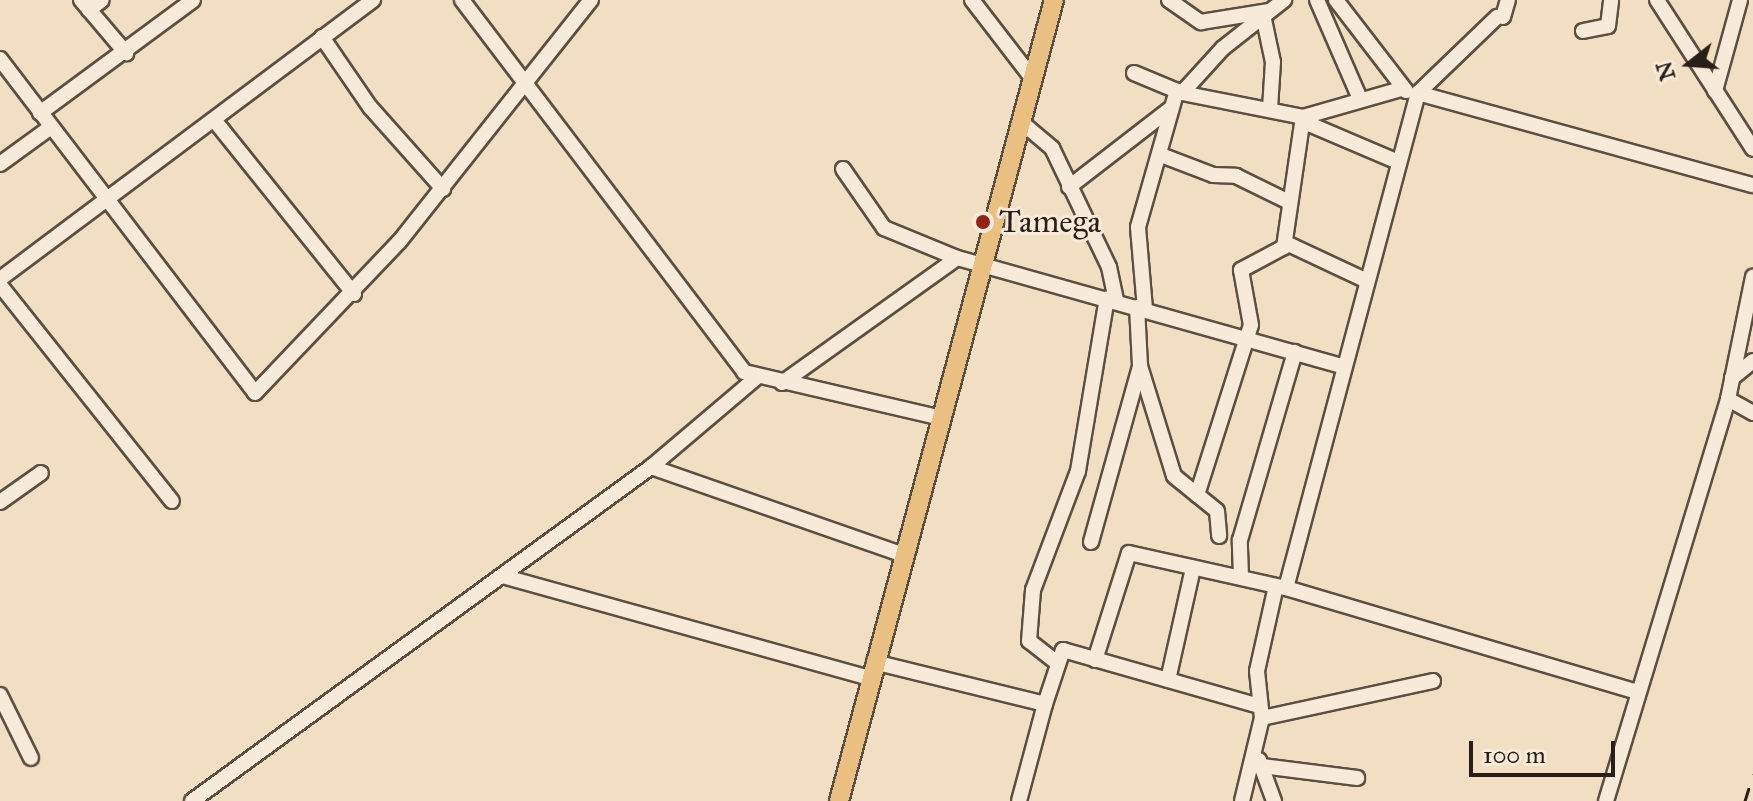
<!DOCTYPE html>
<html>
<head>
<meta charset="utf-8">
<style>
  body { margin:0 }
  #map { position:relative; width:1753px; height:801px; overflow:hidden; background:#f2dec3; font-family:"IM FELL Great Primer",serif }
  div>[style] { position:absolute }
  .roads { filter:drop-shadow(2px 0 #5b4f41) drop-shadow(-2px 0 #5b4f41) drop-shadow(0 2px #5b4f41) drop-shadow(0 -2px #5b4f41) }
  .minor>* { height:14px; margin:-7px; padding:0 7px; transform-origin:7px; border-radius:7px; background:#f7ead8 }
  .major>* { height:18px; margin:-9px; padding:0 9px; transform-origin:9px; border-radius:9px; background:#e9bf82 }
  .rail>* { height:3px; margin-top:-1.5px; transform-origin:0; background:repeating-linear-gradient(90deg,#291f16 0 14px,transparent 0 28px) }
  .dots>* { width:22px; height:22px; translate:-50% -50%; box-sizing:border-box; border:4px solid #f7ead8; border-radius:50% }
  span { translate:-50% -50%; white-space:nowrap; text-align:center; line-height:1.15; -webkit-text-stroke:6px #f7ead8; paint-order:stroke }
  .poi-label { font-size:32px; color:#291f16 }
  .left { translate:0 -50%; text-align:left }
  .north { position:absolute; left:1649px; top:24px; width:80px; height:80px; -webkit-text-stroke:6px #f7ead8; paint-order:stroke; rotate:253deg; font-size:22px; font-weight:700; line-height:32px; text-align:center; color:#291f16 }
  .north::after { content:''; display:block; margin:auto; width:28px; height:36px; background:#291f16; clip-path:polygon(50% 0,100% 100%,50% 72%,0 100%) }
  .scale { position:absolute; left:1469px; top:741px; width:146px; height:36px; box-sizing:border-box; border:4px solid #291f16; border-top:0; padding-left:10px; font-size:24px; line-height:28px; white-space:nowrap; color:#291f16; -webkit-text-stroke:6px #f7ead8; paint-order:stroke }
</style>
</head>
<body>
<div id="map">
  <div class="roads">
    <div class="minor">
      <i style="left:81px;top:0;width:70px;rotate:49.7deg"></i>
      <i style="left:462px;top:0;width:467px;rotate:52.8deg"></i>
      <i style="left:744px;top:372px;width:203px;rotate:13.1deg"></i>
      <i style="left:972px;top:0;width:98px;rotate:52.4deg"></i>
      <i style="left:1169px;top:0;width:39px;rotate:35deg"></i>
      <i style="left:1201px;top:22px;width:69px;rotate:-9.2deg"></i>
      <i style="left:1317px;top:0;width:108px;rotate:66.5deg"></i>
      <i style="left:1336px;top:0;width:115px;rotate:52.4deg"></i>
      <i style="left:1657px;top:0;width:177px;rotate:57.2deg"></i>
      <i style="left:89px;top:10px;width:16px;rotate:-38deg"></i>
      <i style="left:1263px;top:15px;width:48px;rotate:78deg"></i>
      <i style="left:1273px;top:62px;width:47px;rotate:93.7deg"></i>
      <i style="left:1503px;top:17px;width:18px;rotate:-74deg"></i>
      <i style="left:1583px;top:31px;width:25px;rotate:-11deg"></i>
      <i style="left:1608px;top:26px;width:26px;rotate:-83deg"></i>
      <i style="left:322px;top:37px;width:85px;rotate:55.6deg"></i>
      <i style="left:370px;top:107px;width:110px;rotate:48.3deg"></i>
      <i style="left:0;top:59px;width:420px;rotate:52.6deg"></i>
      <i style="left:255px;top:393px;width:209px;rotate:-46.4deg"></i>
      <i style="left:399px;top:242px;width:309px;rotate:-51.6deg"></i>
      <i style="left:1134px;top:73px;width:52px;rotate:22.6deg"></i>
      <i style="left:1182px;top:93px;width:123px;rotate:11.2deg"></i>
      <i style="left:1715px;top:91px;width:94px;rotate:-74.6deg"></i>
      <i style="left:1182px;top:93px;width:61px;rotate:-47.7deg"></i>
      <i style="left:1223px;top:48px;width:78px;rotate:-38.2deg"></i>
      <i style="left:1418px;top:93px;width:110px;rotate:-43.9deg"></i>
      <i style="left:40px;top:113px;width:190px;rotate:-36.4deg"></i>
      <i style="left:215px;top:121px;width:222px;rotate:51.2deg"></i>
      <i style="left:1020px;top:121px;width:42px;rotate:40.2deg"></i>
      <i style="left:1052px;top:148px;width:132px;rotate:64.4deg"></i>
      <i style="left:1109px;top:267px;width:35px;rotate:78deg"></i>
      <i style="left:1302px;top:121px;width:104px;rotate:23.1deg"></i>
      <i style="left:1161px;top:155px;width:56px;rotate:21deg"></i>
      <i style="left:1213px;top:175px;width:23px;rotate:2deg"></i>
      <i style="left:1236px;top:176px;width:59px;rotate:26.1deg"></i>
      <i style="left:0;top:164px;width:63px;rotate:-36deg"></i>
      <i style="left:843px;top:169px;width:72px;rotate:55.2deg"></i>
      <i style="left:884px;top:228px;width:79px;rotate:22.3deg"></i>
      <i style="left:1069px;top:187px;width:128px;rotate:-37.7deg"></i>
      <i style="left:1286px;top:243px;width:87px;rotate:25.1deg"></i>
      <i style="left:0;top:279px;width:466px;rotate:-36.8deg"></i>
      <i style="left:0;top:285px;width:276px;rotate:51.5deg"></i>
      <i style="left:1145px;top:309px;width:82px;rotate:-94.9deg"></i>
      <i style="left:1138px;top:227px;width:142px;rotate:-74.1deg"></i>
      <i style="left:1140px;top:366px;width:115px;rotate:72.8deg"></i>
      <i style="left:1174px;top:476px;width:55px;rotate:39.1deg"></i>
      <i style="left:1217px;top:511px;width:25px;rotate:85deg"></i>
      <i style="left:1732px;top:378px;width:27px;rotate:-39deg"></i>
      <i style="left:782px;top:383px;width:215px;rotate:-35.5deg"></i>
      <i style="left:957px;top:258px;width:398px;rotate:15.7deg"></i>
      <i style="left:1728px;top:399px;width:29px;rotate:29deg"></i>
      <i style="left:651px;top:467px;width:268px;rotate:19.2deg"></i>
      <i style="left:1197px;top:495px;width:178px;rotate:-72.4deg"></i>
      <i style="left:1251px;top:325px;width:56px;rotate:-100.3deg"></i>
      <i style="left:1241px;top:270px;width:49px;rotate:-28.1deg"></i>
      <i style="left:1284px;top:247px;width:131px;rotate:-81.7deg"></i>
      <i style="left:1303px;top:117px;width:102px;rotate:-15.9deg"></i>
      <i style="left:0;top:502px;width:50px;rotate:-35.3deg"></i>
      <i style="left:1091px;top:542px;width:183px;rotate:-74.4deg"></i>
      <i style="left:1140px;top:366px;width:59px;rotate:-92.9deg"></i>
      <i style="left:502px;top:576px;width:382px;rotate:15.5deg"></i>
      <i style="left:1241px;top:577px;width:37px;rotate:-92deg"></i>
      <i style="left:1240px;top:540px;width:196px;rotate:-73.7deg"></i>
      <i style="left:1286px;top:588px;width:512px;rotate:-75.07deg"></i>
      <i style="left:1418px;top:93px;width:347px;rotate:15.4deg"></i>
      <i style="left:1095px;top:660px;width:112px;rotate:-72.4deg"></i>
      <i style="left:1129px;top:553px;width:161px;rotate:12.6deg"></i>
      <i style="left:1286px;top:588px;width:363px;rotate:16.5deg"></i>
      <i style="left:874px;top:662px;width:176px;rotate:13.8deg"></i>
      <i style="left:1045px;top:704px;width:100px;rotate:105deg"></i>
      <i style="left:1056px;top:662px;width:34px;rotate:-142deg"></i>
      <i style="left:1029px;top:641px;width:51px;rotate:-85.5deg"></i>
      <i style="left:1033px;top:590px;width:127px;rotate:-69.3deg"></i>
      <i style="left:1078px;top:471px;width:175px;rotate:-80.5deg"></i>
      <i style="left:1168px;top:680px;width:115px;rotate:-77.4deg"></i>
      <i style="left:0;top:695px;width:70px;rotate:63.8deg"></i>
      <i style="left:1045px;top:704px;width:57px;rotate:-71.6deg"></i>
      <i style="left:1063px;top:650px;width:205px;rotate:15.9deg"></i>
      <i style="left:1262px;top:718px;width:175px;rotate:-12.2deg"></i>
      <i style="left:1259px;top:760px;width:44px;rotate:69.9deg"></i>
      <i style="left:1262px;top:766px;width:96px;rotate:7.2deg"></i>
      <i style="left:192px;top:801px;width:568px;rotate:-36.04deg"></i>
      <i style="left:651px;top:467px;width:138px;rotate:-40.3deg"></i>
      <i style="left:1242px;top:801px;width:85px;rotate:-76.5deg"></i>
      <i style="left:1262px;top:718px;width:47px;rotate:-96.1deg"></i>
      <i style="left:1257px;top:671px;width:87px;rotate:-77.4deg"></i>
      <i style="left:1606px;top:801px;width:420px;rotate:-73.1deg"></i>
      <i style="left:1728px;top:399px;width:125px;rotate:-78.4deg"></i>
    </div>
    <div class="major">
      <i style="left:839px;top:801px;width:829px;rotate:-74.98deg"></i>
    </div>
  </div>
  <div class="rail">
    <i style="left:1745px;top:801px;width:28px;rotate:-73deg"></i>
  </div>
  <div class="dots">
    <i style="left:983px;top:222px;background:#8f2418"></i>
  </div>
  <div class="poi-label">
    <span class="left" style="left:999px;top:222px">Tamega</span>
  </div>
  <div class="north">N</div>
  <div class="scale">100 m</div>
</div>
</body>
</html>
